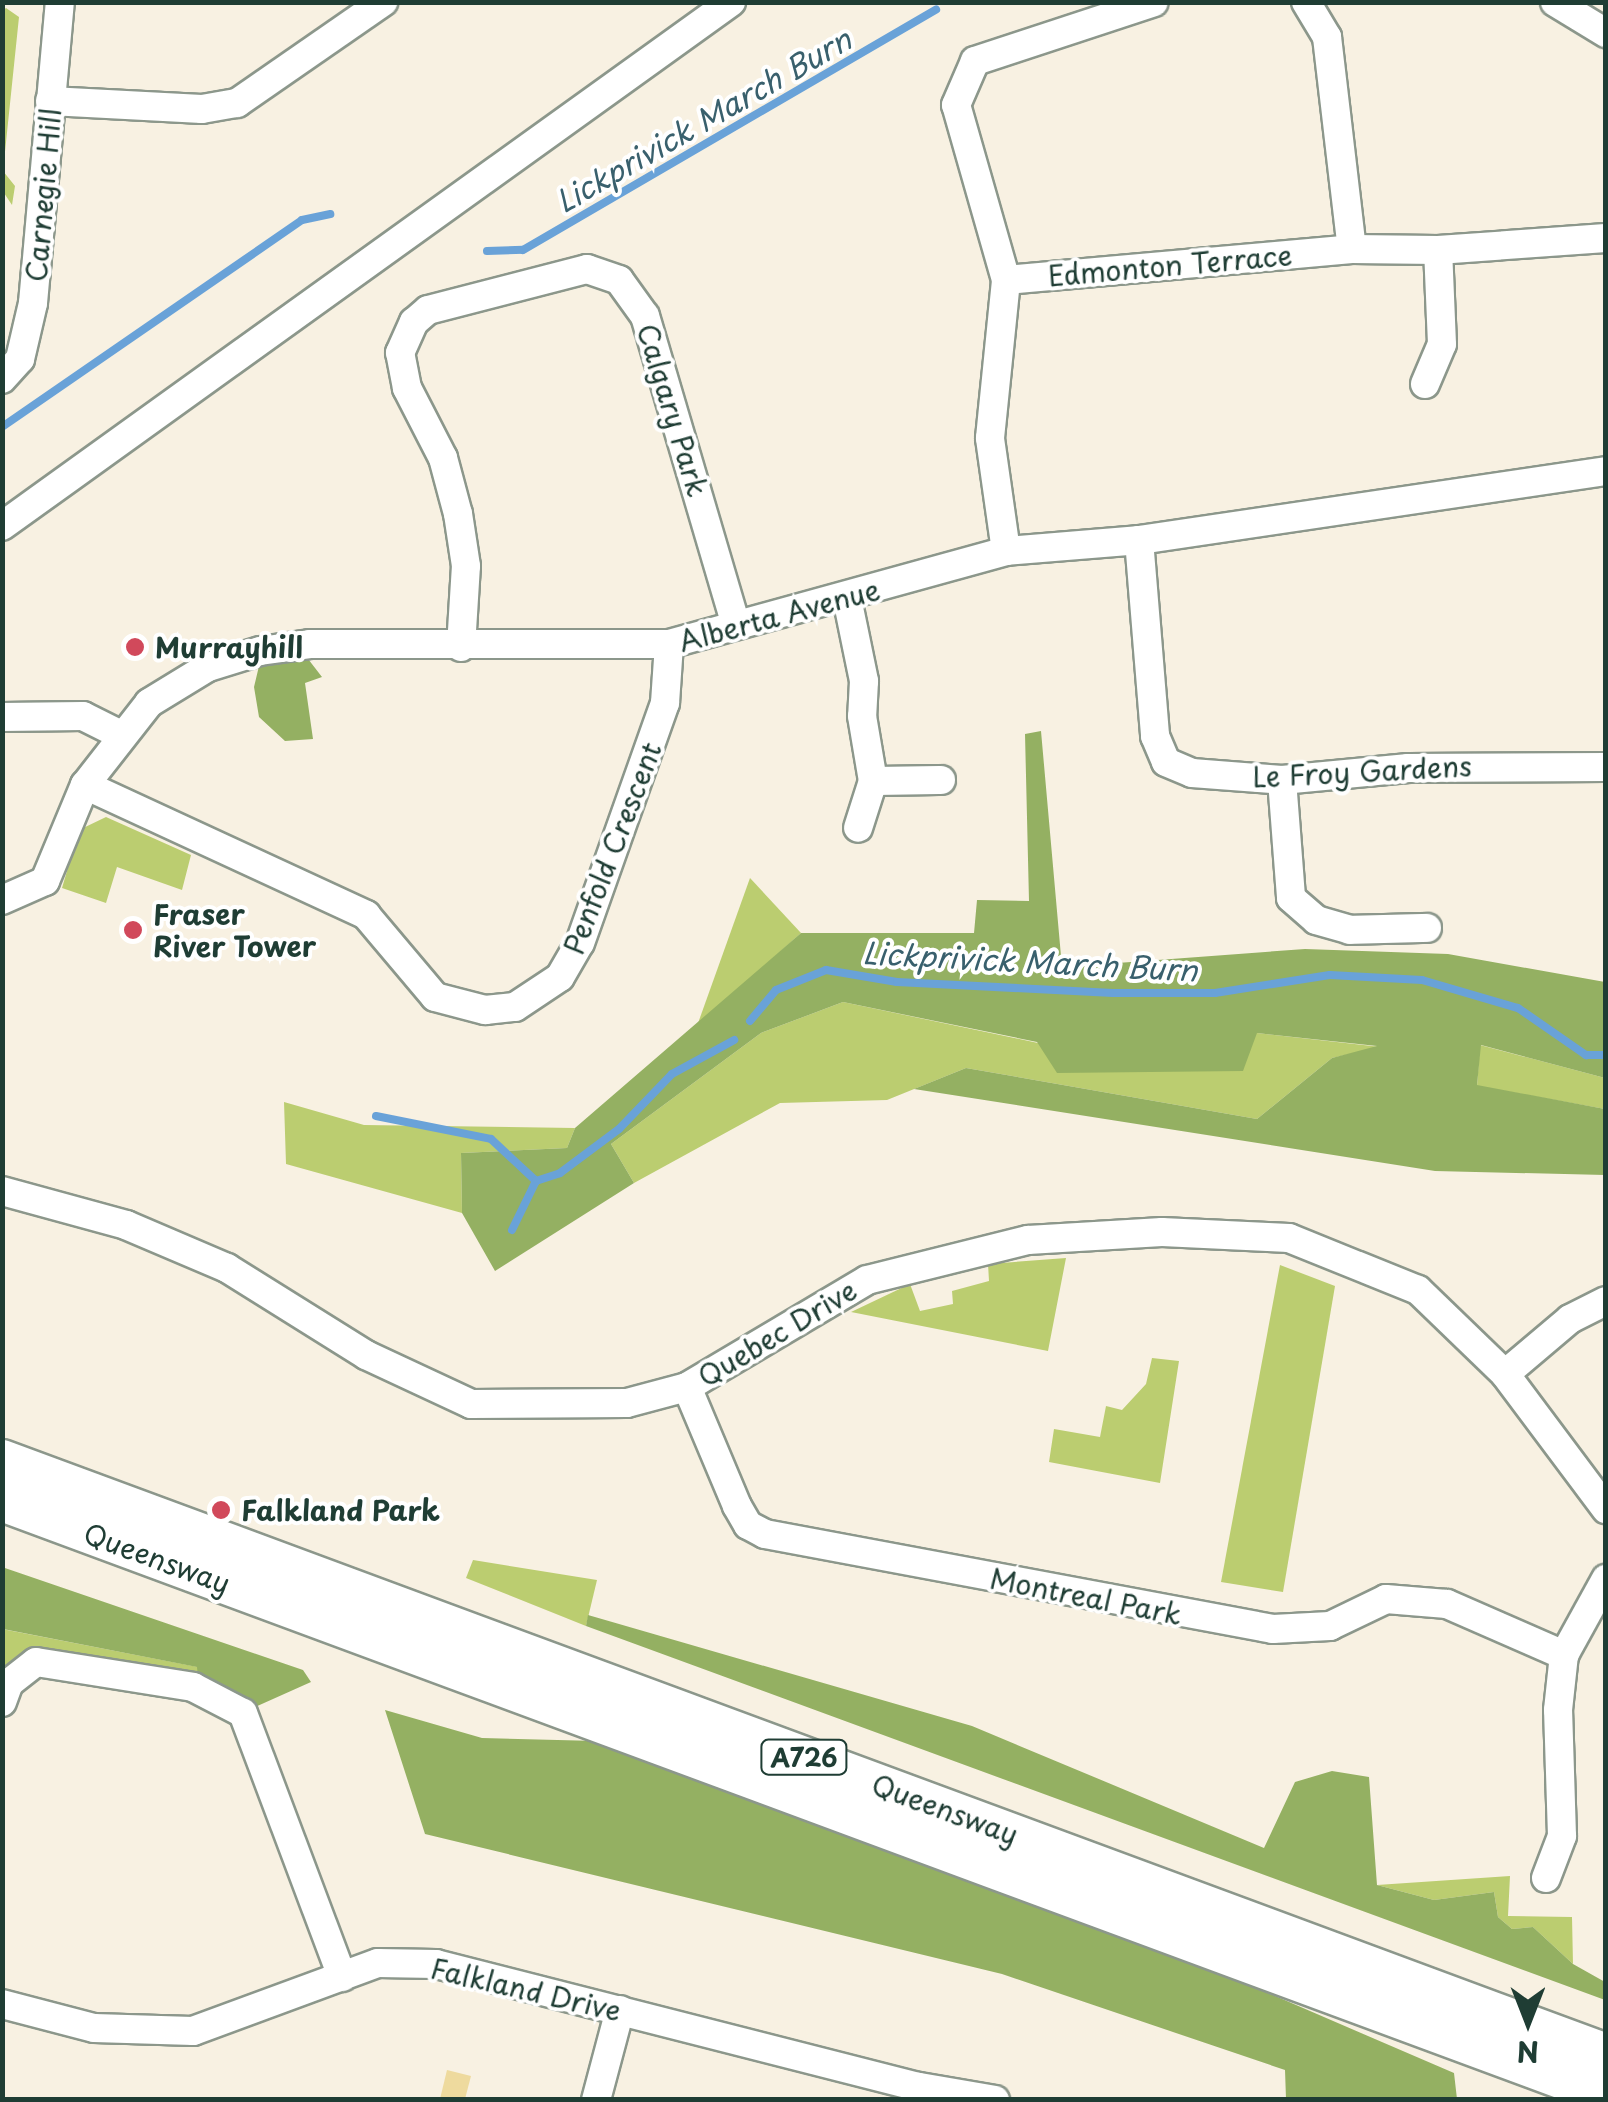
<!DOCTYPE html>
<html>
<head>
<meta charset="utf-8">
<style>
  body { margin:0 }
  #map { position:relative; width:1608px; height:2102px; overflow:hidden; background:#f8f1e2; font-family:"Playpen Sans",sans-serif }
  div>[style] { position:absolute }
  .green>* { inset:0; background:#bbcd70 }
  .forest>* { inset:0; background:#94b062 }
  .sand>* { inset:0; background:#eeda9e }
  .stream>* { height:8px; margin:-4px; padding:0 4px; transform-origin:4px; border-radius:4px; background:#69a2d8 }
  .roads { filter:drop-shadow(2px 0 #8c978b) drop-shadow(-2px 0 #8c978b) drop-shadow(0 2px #8c978b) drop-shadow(0 -2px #8c978b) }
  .minor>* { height:28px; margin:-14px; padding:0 14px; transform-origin:14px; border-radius:14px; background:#fff }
  .highway>* { height:40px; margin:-20px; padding:0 20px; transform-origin:20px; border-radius:20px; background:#fff }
  .dots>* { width:28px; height:28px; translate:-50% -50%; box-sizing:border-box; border:5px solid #fff; border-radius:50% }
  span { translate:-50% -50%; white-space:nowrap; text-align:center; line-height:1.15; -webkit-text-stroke:8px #fff; paint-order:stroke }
  .shield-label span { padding:2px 8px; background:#fff; border:2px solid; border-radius:8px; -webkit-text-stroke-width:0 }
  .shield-label { font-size:25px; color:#1f3d34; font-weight:700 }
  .street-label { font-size:28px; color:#1f3d34 }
  .poi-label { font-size:28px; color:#1f3d34; font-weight:700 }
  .left { translate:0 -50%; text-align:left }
  .water-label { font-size:30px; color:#39606d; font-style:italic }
  .frame { position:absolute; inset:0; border:5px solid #1f3d34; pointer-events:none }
  .north { position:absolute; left:1478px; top:1972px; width:100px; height:100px; -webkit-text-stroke:8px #fff; paint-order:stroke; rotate:180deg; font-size:28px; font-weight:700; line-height:40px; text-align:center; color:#1f3d34 }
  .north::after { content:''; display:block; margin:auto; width:35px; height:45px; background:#1f3d34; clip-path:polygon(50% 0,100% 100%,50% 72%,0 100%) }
</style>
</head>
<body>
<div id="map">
  <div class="green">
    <i style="clip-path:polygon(6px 8px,19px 17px,3px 171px,15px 186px,12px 205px,2px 190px,2px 11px)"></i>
    <i style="clip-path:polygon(106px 817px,191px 855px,182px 890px,117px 867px,106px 903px,62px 888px,79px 830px)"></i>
    <i style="clip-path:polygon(750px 878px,801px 933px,697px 1026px)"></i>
    <i style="clip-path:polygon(843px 1002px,1038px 1043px,1257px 1033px,1381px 1047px,1332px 1058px,1257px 1119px,966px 1068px,887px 1100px,780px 1103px,634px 1183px,611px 1144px,761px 1033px)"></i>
    <i style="clip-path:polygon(1480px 1045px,1605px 1078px,1605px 1109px,1477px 1086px)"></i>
    <i style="clip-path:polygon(284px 1102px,364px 1125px,575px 1128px,567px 1148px,461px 1153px,462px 1213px,286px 1164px)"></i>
    <i style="clip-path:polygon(1066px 1258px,1048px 1351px,851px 1312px,910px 1284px,920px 1311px,953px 1304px,952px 1291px,989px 1281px,988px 1264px)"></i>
    <i style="clip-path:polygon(1280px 1265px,1335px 1286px,1283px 1592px,1221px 1582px)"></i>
    <i style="clip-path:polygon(1152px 1358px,1179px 1361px,1160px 1483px,1049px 1462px,1054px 1429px,1100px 1437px,1106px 1406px,1122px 1410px,1146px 1384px)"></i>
    <i style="clip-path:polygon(473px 1560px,597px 1580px,586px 1626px,466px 1578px)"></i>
    <i style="clip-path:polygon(2px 1629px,198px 1667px,198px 1678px,57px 1656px,3px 1667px)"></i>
    <i style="clip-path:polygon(1510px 1876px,1508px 1916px,1572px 1917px,1573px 1964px,1533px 1927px,1512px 1929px,1498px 1917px,1494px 1892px,1434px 1900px,1377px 1885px)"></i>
  </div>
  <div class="forest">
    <i style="clip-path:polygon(305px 655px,322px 677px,305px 683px,313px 739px,285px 741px,259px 717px,254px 687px,259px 666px)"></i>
    <i style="clip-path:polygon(1041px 731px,1061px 956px,1104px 964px,1305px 949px,1448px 954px,1605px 982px,1605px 1078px,1481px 1045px,1477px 1085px,1605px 1109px,1605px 1175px,1435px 1171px,914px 1089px,966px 1068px,1257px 1119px,1332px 1058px,1377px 1046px,1257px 1033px,1243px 1071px,1057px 1073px,1037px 1042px,843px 1002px,761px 1033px,611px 1144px,634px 1183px,495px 1271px,462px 1213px,461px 1153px,567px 1148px,575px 1128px,801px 933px,974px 933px,977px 900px,1029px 901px,1025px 734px)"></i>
    <i style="clip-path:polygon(2px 1567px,303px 1670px,311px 1682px,253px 1708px,198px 1678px,197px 1667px,3px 1629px)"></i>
    <i style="clip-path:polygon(588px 1615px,972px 1726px,1264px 1848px,1295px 1782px,1332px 1771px,1369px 1777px,1377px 1885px,1434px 1900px,1494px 1892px,1498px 1917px,1512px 1929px,1533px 1927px,1573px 1964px,1605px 1982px,1605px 2000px,586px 1626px)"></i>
    <i style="clip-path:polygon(385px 1710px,482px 1738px,597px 1741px,1261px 1990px,1454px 2073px,1457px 2099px,1286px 2099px,1285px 2070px,1002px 1974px,425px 1834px)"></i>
  </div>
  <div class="sand">
    <i style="clip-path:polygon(447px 2070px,471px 2076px,465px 2099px,440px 2099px)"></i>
  </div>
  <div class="stream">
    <i style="left:487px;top:251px;width:36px;rotate:-2deg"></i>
    <i style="left:523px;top:250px;width:478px;rotate:-30.2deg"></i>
    <i style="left:2px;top:427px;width:364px;rotate:-34.6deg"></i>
    <i style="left:302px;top:220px;width:29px;rotate:-12deg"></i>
    <i style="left:750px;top:1021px;width:40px;rotate:-50deg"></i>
    <i style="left:776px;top:990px;width:54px;rotate:-21.8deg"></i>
    <i style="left:826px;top:970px;width:72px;rotate:9.6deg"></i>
    <i style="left:897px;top:982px;width:216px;rotate:2.9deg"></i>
    <i style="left:1113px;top:993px;width:102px"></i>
    <i style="left:1215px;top:993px;width:116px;rotate:-8.9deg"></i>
    <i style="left:1330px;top:975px;width:92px;rotate:3.1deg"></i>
    <i style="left:1422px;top:980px;width:100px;rotate:16.3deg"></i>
    <i style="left:1518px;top:1008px;width:83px;rotate:34.7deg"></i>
    <i style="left:1586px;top:1055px;width:20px"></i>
    <i style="left:376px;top:1116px;width:117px;rotate:11.3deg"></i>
    <i style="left:491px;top:1139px;width:62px;rotate:43deg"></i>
    <i style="left:536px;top:1181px;width:25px;rotate:-18deg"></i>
    <i style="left:560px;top:1173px;width:74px;rotate:-36.7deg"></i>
    <i style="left:619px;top:1129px;width:76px;rotate:-46.1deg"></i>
    <i style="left:672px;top:1074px;width:71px;rotate:-28.7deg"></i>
    <i style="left:512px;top:1230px;width:55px;rotate:-63.9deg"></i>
  </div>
  <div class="roads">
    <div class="minor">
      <i style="left:1306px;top:2px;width:41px;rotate:59deg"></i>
      <i style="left:1327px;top:37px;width:213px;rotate:83.3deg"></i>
      <i style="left:1555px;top:2px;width:60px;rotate:31.3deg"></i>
      <i style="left:50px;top:101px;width:152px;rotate:3deg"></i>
      <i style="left:202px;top:109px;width:36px;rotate:-10deg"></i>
      <i style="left:237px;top:103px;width:178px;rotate:-34.7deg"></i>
      <i style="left:1006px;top:280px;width:347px;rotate:-5.1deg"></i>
      <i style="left:1352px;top:249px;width:86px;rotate:0.7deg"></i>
      <i style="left:1438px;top:250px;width:168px;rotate:-4.1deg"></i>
      <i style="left:2px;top:379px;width:27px;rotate:-48deg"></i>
      <i style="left:20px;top:359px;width:57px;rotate:-76.9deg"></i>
      <i style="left:33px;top:303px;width:302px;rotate:-84.9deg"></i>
      <i style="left:1425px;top:384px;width:43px;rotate:-67deg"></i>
      <i style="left:1442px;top:344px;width:94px;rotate:-92.4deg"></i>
      <i style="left:2px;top:526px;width:898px;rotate:-35.71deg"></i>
      <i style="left:1139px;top:540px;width:197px;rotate:85.3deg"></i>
      <i style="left:1155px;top:736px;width:28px;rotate:67deg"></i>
      <i style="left:1166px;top:762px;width:28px;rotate:23deg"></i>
      <i style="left:1192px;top:773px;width:90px;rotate:4.4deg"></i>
      <i style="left:1282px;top:780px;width:127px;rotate:-5.4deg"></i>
      <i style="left:1408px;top:768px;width:198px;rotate:-0.3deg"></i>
      <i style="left:1006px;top:551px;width:114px;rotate:-98.1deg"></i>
      <i style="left:990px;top:438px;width:159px;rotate:-84.2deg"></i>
      <i style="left:1006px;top:280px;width:182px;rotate:-105.9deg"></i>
      <i style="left:956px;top:105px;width:48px;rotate:-66.6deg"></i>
      <i style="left:975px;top:61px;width:188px;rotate:-18.2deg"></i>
      <i style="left:847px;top:598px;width:85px;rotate:78.4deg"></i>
      <i style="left:864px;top:681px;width:35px;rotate:93deg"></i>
      <i style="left:862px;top:716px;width:66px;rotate:80.4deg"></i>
      <i style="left:873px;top:781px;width:49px;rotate:107.7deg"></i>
      <i style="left:461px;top:647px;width:81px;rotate:-86.5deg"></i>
      <i style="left:466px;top:566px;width:53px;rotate:-98.7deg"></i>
      <i style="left:458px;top:514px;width:58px;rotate:-105deg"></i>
      <i style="left:443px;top:458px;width:79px;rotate:-117.2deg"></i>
      <i style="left:407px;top:388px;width:36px;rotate:-101deg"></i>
      <i style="left:400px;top:353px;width:34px;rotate:-66deg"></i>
      <i style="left:414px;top:322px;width:18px;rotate:-41deg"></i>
      <i style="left:428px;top:310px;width:164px;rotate:-14.5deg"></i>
      <i style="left:587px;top:269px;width:34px;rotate:19deg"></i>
      <i style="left:619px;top:280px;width:44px;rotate:54.2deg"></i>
      <i style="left:645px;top:316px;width:319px;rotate:73.6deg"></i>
      <i style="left:2px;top:717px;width:81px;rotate:-0.7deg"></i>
      <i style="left:83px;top:716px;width:42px;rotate:26.6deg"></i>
      <i style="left:1282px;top:780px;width:118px;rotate:85.6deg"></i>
      <i style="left:1291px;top:898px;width:33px;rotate:41deg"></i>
      <i style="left:1316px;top:920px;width:35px;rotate:16deg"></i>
      <i style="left:1350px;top:930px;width:77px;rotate:-1.5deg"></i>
      <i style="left:873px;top:781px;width:68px;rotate:-0.8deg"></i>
      <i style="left:85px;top:785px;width:310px;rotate:24.8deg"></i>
      <i style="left:366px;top:915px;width:107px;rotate:49.9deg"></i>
      <i style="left:435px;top:997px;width:52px;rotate:14.6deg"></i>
      <i style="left:485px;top:1010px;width:30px;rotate:-6deg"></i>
      <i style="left:515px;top:1007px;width:54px;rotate:-33.7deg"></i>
      <i style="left:560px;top:977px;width:39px;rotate:-60deg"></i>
      <i style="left:580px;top:943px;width:255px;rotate:-70.5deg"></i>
      <i style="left:665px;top:703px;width:59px;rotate:-86.1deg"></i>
      <i style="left:2px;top:900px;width:47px;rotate:-23.8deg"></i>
      <i style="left:45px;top:881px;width:104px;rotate:-67.4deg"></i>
      <i style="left:85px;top:785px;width:104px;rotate:-52deg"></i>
      <i style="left:149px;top:703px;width:69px;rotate:-31.4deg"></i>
      <i style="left:208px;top:667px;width:54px;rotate:-17.1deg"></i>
      <i style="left:260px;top:651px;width:50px;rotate:-8deg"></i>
      <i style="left:310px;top:644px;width:359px"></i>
      <i style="left:669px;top:644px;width:350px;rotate:-15.4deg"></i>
      <i style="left:1006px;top:551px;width:133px;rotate:-4.7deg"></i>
      <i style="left:1139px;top:540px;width:472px;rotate:-8.4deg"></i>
      <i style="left:2px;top:1191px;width:129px;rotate:15.3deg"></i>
      <i style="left:126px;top:1225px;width:110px;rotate:23.1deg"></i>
      <i style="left:227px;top:1268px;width:164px;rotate:32deg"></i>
      <i style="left:366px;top:1355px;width:116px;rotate:25deg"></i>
      <i style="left:471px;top:1404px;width:156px;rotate:-0.4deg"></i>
      <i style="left:627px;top:1403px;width:62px;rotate:-14.9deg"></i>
      <i style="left:687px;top:1387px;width:209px;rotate:-30.7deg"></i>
      <i style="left:867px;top:1280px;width:166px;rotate:-14deg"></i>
      <i style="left:1028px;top:1240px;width:134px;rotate:-3.4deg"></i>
      <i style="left:1162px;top:1232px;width:127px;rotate:2.7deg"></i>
      <i style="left:1289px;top:1238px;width:139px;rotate:22deg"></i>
      <i style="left:1418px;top:1290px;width:121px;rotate:44deg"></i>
      <i style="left:1505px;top:1374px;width:169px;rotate:53.2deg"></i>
      <i style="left:1505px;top:1374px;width:85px;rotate:-40.2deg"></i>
      <i style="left:1570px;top:1319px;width:40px;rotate:-26.6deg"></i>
      <i style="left:687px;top:1387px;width:129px;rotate:67.2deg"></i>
      <i style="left:737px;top:1506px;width:22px;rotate:60deg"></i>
      <i style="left:748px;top:1525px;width:19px;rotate:28deg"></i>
      <i style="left:765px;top:1534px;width:517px;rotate:10.59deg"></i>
      <i style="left:1273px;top:1629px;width:57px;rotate:-3deg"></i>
      <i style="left:1330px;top:1626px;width:62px;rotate:-25.7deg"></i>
      <i style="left:1386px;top:1599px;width:61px;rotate:4.7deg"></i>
      <i style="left:1447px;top:1604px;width:128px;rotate:23.6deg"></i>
      <i style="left:2px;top:1702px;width:20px;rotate:-70deg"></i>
      <i style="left:9px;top:1683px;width:34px;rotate:-38deg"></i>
      <i style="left:36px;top:1662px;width:159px;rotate:9deg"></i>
      <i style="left:193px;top:1687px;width:56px;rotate:27.5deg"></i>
      <i style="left:243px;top:1713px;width:282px;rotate:69.4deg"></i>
      <i style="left:1546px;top:1878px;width:45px;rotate:-69.1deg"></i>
      <i style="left:1562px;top:1836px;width:126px;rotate:-91.8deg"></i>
      <i style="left:1558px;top:1710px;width:55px;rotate:-83.8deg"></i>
      <i style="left:1564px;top:1655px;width:87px;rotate:-61.1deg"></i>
      <i style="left:2px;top:2004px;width:95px;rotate:14.6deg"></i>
      <i style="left:94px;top:2028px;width:99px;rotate:1.7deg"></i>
      <i style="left:193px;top:2031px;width:197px;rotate:-20.2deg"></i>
      <i style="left:378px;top:1963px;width:58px;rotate:1deg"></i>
      <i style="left:436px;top:1964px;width:498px;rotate:14.3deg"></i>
      <i style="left:919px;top:2087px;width:77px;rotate:9.7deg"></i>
      <i style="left:596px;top:2100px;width:93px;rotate:-75.1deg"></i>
    </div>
    <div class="highway">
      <i style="left:2px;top:1460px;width:1710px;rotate:20.32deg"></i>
      <i style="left:2px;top:1501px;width:1710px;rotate:20.32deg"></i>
    </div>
  </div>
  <div class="dots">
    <i style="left:135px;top:647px;background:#d1495b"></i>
    <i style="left:133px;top:930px;background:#d1495b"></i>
    <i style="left:221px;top:1510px;background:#d1495b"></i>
  </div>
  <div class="shield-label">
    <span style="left:804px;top:1757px">A726</span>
  </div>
  <div class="street-label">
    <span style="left:43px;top:195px;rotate:-85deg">Carnegie Hill</span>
    <span style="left:1170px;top:265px;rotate:-5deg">Edmonton Terrace</span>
    <span style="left:673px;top:410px;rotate:73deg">Calgary Park</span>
    <span style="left:779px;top:615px;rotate:-15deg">Alberta Avenue</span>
    <span style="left:1362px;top:771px;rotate:-3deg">Le Froy Gardens</span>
    <span style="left:612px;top:848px;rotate:-69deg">Penfold Crescent</span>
    <span style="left:777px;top:1333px;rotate:-31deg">Quebec Drive</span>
    <span style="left:157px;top:1558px;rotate:20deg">Queensway</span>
    <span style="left:1086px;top:1596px;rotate:11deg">Montreal Park</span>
    <span style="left:945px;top:1809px;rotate:20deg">Queensway</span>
    <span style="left:526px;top:1989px;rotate:13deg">Falkland Drive</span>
  </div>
  <div class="poi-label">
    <span class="left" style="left:155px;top:647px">Murrayhill</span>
    <span class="left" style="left:153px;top:930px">Fraser<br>River Tower</span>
    <span class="left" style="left:241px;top:1510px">Falkland Park</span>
  </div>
  <div class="water-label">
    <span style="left:703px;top:120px;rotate:-30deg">Lickprivick March Burn</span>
    <span style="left:1030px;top:961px;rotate:3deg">Lickprivick March Burn</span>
  </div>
  <div class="frame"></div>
  <div class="north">N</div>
</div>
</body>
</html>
